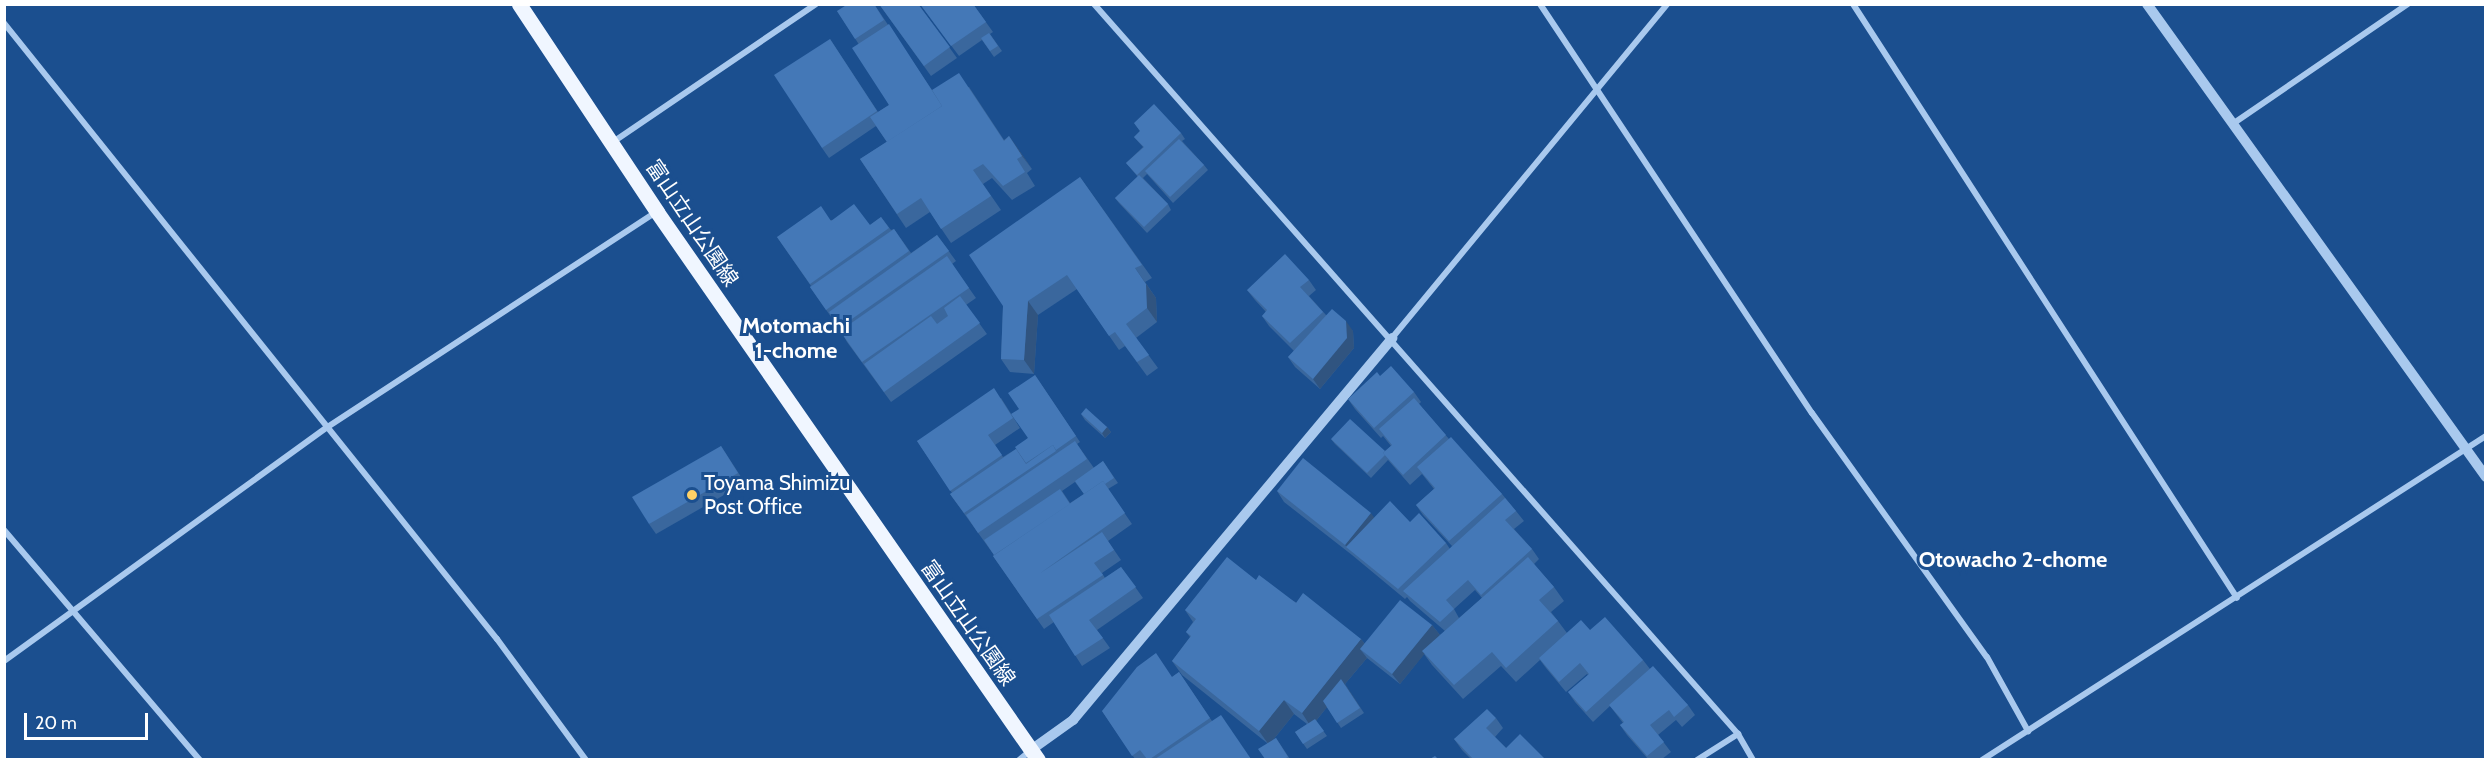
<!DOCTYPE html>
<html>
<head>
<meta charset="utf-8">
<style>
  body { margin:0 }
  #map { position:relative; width:2490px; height:764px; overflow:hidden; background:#1b4f8f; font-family:Cabin,"Noto Sans JP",sans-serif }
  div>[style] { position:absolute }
  .minor>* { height:6px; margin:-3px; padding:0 3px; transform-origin:3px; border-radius:3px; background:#a9c9ee }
  .tertiary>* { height:10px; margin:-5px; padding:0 5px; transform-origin:5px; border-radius:5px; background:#a9c9ee }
  .primary>* { height:15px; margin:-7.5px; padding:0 7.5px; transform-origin:7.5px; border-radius:7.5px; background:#f0f6ff }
  .wall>* { inset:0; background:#3a679d }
  .shaded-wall>* { inset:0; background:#305480 }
  .building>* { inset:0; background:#4478b7 }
  .dots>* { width:16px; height:16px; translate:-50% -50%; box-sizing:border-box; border:3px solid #1b4f8f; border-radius:50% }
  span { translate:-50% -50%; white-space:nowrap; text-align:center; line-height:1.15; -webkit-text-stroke:6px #1b4f8f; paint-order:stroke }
  .street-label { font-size:21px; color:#fff }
  .poi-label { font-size:21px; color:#fff }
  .left { translate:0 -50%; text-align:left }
  .neighbourhood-label { font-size:22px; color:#fff; font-weight:700 }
  .frame { position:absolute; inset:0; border:6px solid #fff; pointer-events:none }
  .scale { position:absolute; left:24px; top:713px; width:124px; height:27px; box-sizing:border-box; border:3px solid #fff; border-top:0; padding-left:8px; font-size:18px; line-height:21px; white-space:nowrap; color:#fff; -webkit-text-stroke:4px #1b4f8f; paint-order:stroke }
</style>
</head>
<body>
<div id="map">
  <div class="minor">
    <i style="left:1094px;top:4px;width:973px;rotate:48.58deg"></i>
    <i style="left:1738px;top:734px;width:30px;rotate:60deg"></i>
    <i style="left:1540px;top:4px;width:491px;rotate:56.4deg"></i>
    <i style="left:1812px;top:413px;width:300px;rotate:54.4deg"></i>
    <i style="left:1987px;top:657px;width:85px;rotate:61deg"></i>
    <i style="left:1853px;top:4px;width:707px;rotate:57.12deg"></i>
    <i style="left:4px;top:23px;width:789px;rotate:51.33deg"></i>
    <i style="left:497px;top:639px;width:150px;rotate:53.7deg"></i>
    <i style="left:2234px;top:123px;width:211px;rotate:-34.4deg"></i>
    <i style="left:613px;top:142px;width:245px;rotate:-34.2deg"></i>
    <i style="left:1392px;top:338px;width:433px;rotate:-50.5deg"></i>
    <i style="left:4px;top:530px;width:302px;rotate:49.6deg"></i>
    <i style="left:4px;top:661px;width:397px;rotate:-35.9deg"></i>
    <i style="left:326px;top:428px;width:394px;rotate:-33.2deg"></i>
    <i style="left:1019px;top:760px;width:14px;rotate:-39deg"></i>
    <i style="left:1697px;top:760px;width:49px;rotate:-32.4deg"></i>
    <i style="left:1982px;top:760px;width:599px;rotate:-32.74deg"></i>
  </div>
  <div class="tertiary">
    <i style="left:2147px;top:4px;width:582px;rotate:54.37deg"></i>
    <i style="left:1031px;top:750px;width:52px;rotate:-35.5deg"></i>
    <i style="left:1073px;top:720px;width:498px;rotate:-50.1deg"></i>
  </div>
  <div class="primary">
    <i style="left:519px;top:4px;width:250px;rotate:56.4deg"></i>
    <i style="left:657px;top:212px;width:667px;rotate:55.19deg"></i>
  </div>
  <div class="wall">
    <i style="clip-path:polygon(874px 4px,932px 90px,969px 87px,1004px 140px,1009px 136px,1032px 169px,1027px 173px,1035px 186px,1012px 200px,992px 178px,983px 184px,1001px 210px,951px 243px,930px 212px,906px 228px,860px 159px,887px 142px,876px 126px,829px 158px,822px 148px,830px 39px,878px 112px,889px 105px,858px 43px,837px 11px)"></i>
    <i style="clip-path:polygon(879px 4px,918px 4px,957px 58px,931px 76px)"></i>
    <i style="clip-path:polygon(920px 4px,973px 4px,993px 32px,990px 34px,1002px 51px,994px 57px,982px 40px,959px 56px)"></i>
    <i style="clip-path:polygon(1134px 123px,1181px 133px,1185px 139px,1182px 141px,1204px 165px,1208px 170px,1173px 203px,1147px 174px,1143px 178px,1168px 204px,1171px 210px,1147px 233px,1119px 203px,1115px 198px,1138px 177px,1126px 163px,1143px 147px,1134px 137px,1140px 131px)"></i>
    <i style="clip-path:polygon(1080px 177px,1152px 278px,1145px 282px,1156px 298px,1157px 322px,1136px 338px,1158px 368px,1147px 376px,1125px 346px,1119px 350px,1077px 289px,1038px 315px,1034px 374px,1010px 372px,1001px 359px,1003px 306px)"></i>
    <i style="clip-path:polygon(881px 217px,891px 230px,894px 229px,911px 253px,937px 235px,956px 261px,952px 264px,976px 298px,966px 305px,987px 334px,891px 402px,847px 342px,841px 331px,810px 287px,811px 286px,777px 237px,831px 220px,870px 225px)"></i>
    <i style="clip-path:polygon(1309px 280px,1316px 290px,1309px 296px,1326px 315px,1353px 331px,1354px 348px,1320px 389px,1295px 367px,1288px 357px,1294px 351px,1269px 326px,1262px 316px,1266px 312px,1255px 300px,1247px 290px)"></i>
    <i style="clip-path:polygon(evenodd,1035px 375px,1080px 442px,1077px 444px,1094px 468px,1103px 461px,1118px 483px,1108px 489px,1132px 524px,1108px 541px,1121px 560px,1102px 573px,1105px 578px,1121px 567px,1143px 598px,1097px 630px,1110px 648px,1082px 666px,1054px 622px,1044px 629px,993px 556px,994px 555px,950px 494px,952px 493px,917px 441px,1001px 398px,1020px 428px,995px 445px,1003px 457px,1016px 449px,1028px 438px,1019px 409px,1035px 375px,1075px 482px,1084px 494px,1070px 503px,1062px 491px,1075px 482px)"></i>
    <i style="clip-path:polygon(evenodd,1380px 376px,1414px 392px,1421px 402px,1419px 404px,1449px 439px,1502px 494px,1516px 511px,1524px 521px,1514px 529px,1532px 549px,1539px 559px,1534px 564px,1554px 587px,1564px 601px,1551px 612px,1558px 621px,1567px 633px,1590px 630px,1643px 660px,1650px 669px,1688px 705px,1695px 715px,1682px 727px,1676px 720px,1658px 735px,1671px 752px,1662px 759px,1648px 759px,1627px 735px,1620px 725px,1623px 723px,1610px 706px,1593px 722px,1575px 702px,1568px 692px,1588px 675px,1587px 674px,1566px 692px,1546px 668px,1540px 660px,1516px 682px,1501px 666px,1463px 699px,1432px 665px,1424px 654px,1400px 684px,1367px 658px,1345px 684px,1364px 713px,1341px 728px,1327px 707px,1316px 721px,1327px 736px,1307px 749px,1295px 732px,1307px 724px,1294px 714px,1273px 740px,1276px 738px,1290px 759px,1265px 759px,1267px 743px,1182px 675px,1172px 661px,1190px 637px,1186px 632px,1193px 622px,1185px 610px,1256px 580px,1361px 639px,1365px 644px,1432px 625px,1440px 635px,1445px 631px,1410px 601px,1407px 597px,1405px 599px,1352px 555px,1284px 502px,1277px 491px,1374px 518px,1410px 522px,1446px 543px,1450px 549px,1452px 546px,1423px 515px,1416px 505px,1434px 489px,1422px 474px,1410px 485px,1388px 460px,1371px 478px,1335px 444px,1331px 439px,1385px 451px,1391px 446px,1383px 436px,1381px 438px,1355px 409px,1348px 399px,1380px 376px,1475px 590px,1482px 598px,1459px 618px,1454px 609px,1475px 590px)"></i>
    <i style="clip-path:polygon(1081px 414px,1107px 427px,1111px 432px,1105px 438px,1085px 420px)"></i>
    <i style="clip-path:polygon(721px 446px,745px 483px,656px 534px,649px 524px)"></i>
    <i style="clip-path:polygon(1179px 672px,1212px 721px,1251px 759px,1135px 759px,1102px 711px,1172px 677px)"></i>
    <i style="clip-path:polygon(1496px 718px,1503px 728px,1495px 737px,1506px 748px,1545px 759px,1471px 759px,1462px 750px,1454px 739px)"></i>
  </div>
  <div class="shaded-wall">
    <i style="clip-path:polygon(1009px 136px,1019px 150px,1032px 169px,1022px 156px)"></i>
    <i style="clip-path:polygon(1135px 268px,1156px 298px,1157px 322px,1147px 308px)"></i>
    <i style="clip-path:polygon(1028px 301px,1038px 315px,1034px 374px,1024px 360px)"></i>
    <i style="clip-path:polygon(1346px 321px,1353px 331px,1354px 348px,1320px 389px,1313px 379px)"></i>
    <i style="clip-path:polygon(1107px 427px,1111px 432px,1105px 438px,1102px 433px)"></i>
    <i style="clip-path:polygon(1371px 513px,1378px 523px,1347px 547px,1345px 545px)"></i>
    <i style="clip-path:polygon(1432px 625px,1440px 635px,1400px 684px,1392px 674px)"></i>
    <i style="clip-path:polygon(1361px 639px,1371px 652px,1360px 649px,1367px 658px,1345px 684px,1364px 713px,1345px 685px,1311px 727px,1302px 713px)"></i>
    <i style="clip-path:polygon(1284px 700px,1294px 714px,1269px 745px,1259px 731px)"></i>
  </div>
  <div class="building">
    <i style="clip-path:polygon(848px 4px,874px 4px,884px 20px,855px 39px,837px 11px)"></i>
    <i style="clip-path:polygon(879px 4px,918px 4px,950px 47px,924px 66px)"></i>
    <i style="clip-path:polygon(920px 4px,973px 4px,986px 22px,951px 46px)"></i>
    <i style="clip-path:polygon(889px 24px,942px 106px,887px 142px,870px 117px,889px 105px,852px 48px)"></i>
    <i style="clip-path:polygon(989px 33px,998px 46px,990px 51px,981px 38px)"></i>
    <i style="clip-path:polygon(830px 39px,877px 111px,822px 148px,774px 75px)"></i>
    <i style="clip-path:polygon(959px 73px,1004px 141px,1009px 136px,1022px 156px,1017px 159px,1025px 172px,1003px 186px,983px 164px,973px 170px,991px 196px,941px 229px,921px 198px,897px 214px,860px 159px,942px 106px,932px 90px)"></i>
    <i style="clip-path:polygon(1154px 104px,1181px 133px,1137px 175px,1126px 163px,1144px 147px,1134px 137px,1140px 131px,1134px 123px)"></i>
    <i style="clip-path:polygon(1179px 139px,1204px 165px,1170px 197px,1145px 171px)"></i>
    <i style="clip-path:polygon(1139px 175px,1168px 204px,1144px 227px,1115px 198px)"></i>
    <i style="clip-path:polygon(1080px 177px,1142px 265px,1135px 268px,1146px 284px,1147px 308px,1126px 324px,1149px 355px,1137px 362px,1115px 332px,1109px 336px,1067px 275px,1028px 301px,1024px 360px,1001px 359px,1003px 306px,969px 255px)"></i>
    <i style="clip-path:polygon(854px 204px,870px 225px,881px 217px,889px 228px,810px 284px,777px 237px,821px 206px,831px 221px)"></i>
    <i style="clip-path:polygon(894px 229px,909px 251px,826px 310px,810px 287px)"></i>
    <i style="clip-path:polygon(937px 235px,949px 251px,839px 328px,829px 312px)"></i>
    <i style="clip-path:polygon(1285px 254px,1309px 280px,1300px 287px,1323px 312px,1290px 343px,1262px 316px,1267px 310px,1247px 290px)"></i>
    <i style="clip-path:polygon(947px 256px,969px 288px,862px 362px,840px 331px)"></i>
    <i style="clip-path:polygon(960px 296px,980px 323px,884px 392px,864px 364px,931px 316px,937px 324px,948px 316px,944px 308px)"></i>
    <i style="clip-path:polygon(1332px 309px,1346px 321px,1347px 338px,1313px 379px,1288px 357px)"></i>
    <i style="clip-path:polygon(1391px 366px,1414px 392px,1374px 428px,1348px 399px,1377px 372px,1380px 376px)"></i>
    <i style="clip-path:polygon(1035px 375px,1076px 436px,1056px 450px,1053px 445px,1026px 463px,1015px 447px,1028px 438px,1011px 414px,1019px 409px,1008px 393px)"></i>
    <i style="clip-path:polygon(994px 388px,1013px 418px,988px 435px,1002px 455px,950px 491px,917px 441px)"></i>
    <i style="clip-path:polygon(1414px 398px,1446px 435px,1403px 475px,1383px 453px,1392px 445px,1379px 429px)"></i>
    <i style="clip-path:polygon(1086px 408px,1107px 427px,1102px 433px,1081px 414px)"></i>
    <i style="clip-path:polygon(1350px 419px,1385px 451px,1383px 453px,1385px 455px,1367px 473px,1331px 439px)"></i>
    <i style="clip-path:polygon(1451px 437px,1502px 494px,1449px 541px,1416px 505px,1435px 488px,1417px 467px)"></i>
    <i style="clip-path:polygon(1075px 441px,1087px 459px,978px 533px,966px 515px)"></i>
    <i style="clip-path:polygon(1053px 445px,1056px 451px,964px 513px,950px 494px,1016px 449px,1026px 464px)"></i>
    <i style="clip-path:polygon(721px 446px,738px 473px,649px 524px,632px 497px)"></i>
    <i style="clip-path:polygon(1303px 458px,1371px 513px,1345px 545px,1277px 491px)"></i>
    <i style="clip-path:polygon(1103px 461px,1114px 478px,1105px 484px,1103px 481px,1084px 494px,1075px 481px)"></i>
    <i style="clip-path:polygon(1103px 481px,1125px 513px,1039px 574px,1102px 532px,1114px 550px,1094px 563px,1103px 575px,1037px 619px,993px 556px)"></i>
    <i style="clip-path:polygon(1060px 489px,1070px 504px,994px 555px,984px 540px)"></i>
    <i style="clip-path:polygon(1505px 498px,1516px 511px,1505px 520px,1532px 549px,1481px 595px,1468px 580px,1446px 600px,1454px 609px,1440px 622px,1403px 591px)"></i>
    <i style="clip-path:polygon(1390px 501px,1410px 522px,1419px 513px,1446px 543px,1398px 589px,1346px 547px)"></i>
    <i style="clip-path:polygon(1227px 557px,1256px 580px,1259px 575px,1296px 603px,1303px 593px,1361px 639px,1302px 713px,1284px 700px,1259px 731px,1172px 661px,1191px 636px,1186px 632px,1196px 619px,1185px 610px)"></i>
    <i style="clip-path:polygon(1528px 557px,1554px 587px,1539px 600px,1558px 621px,1506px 668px,1492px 652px,1454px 685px,1422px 651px)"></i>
    <i style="clip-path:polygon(1121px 567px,1136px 587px,1089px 620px,1103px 638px,1075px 656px,1049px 615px)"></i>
    <i style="clip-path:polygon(1400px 600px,1432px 625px,1392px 674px,1360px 649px)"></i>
    <i style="clip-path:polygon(1605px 617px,1643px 660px,1586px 712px,1568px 692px,1589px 674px,1580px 663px,1559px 682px,1539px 658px,1581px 620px,1590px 630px)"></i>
    <i style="clip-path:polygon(1156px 653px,1172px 677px,1179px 672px,1210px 718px,1150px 759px,1147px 759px,1140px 750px,1132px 756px,1102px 711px,1137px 667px)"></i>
    <i style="clip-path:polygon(1653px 666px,1688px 705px,1674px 717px,1669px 710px,1650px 725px,1664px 742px,1647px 756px,1620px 725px,1624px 722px,1609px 705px)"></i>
    <i style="clip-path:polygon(1341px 679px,1360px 708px,1337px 723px,1323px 701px)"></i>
    <i style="clip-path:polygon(1487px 709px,1496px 718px,1486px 728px,1506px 748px,1520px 734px,1545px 759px,1473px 759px,1454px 739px)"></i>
    <i style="clip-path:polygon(1221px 715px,1251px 759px,1155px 759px)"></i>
    <i style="clip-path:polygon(1315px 719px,1324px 731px,1303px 744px,1295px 732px)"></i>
    <i style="clip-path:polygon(1276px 738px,1288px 757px,1284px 759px,1265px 759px,1258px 749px)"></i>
    <i style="clip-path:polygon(1435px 756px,1438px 759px,1430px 759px)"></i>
  </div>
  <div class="dots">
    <i style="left:692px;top:495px;background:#ffd166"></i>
  </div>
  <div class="street-label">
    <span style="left:692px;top:223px;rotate:56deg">富山立山公園線</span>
    <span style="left:968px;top:623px;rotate:55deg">富山立山公園線</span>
  </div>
  <div class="poi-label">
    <span class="left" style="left:704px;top:495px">Toyama Shimizu<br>Post Office</span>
  </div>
  <div class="neighbourhood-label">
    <span style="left:796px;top:338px">Motomachi<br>1-chome</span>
    <span style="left:2013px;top:560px">Otowacho 2-chome</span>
  </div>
  <div class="frame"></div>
  <div class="scale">20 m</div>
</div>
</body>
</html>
